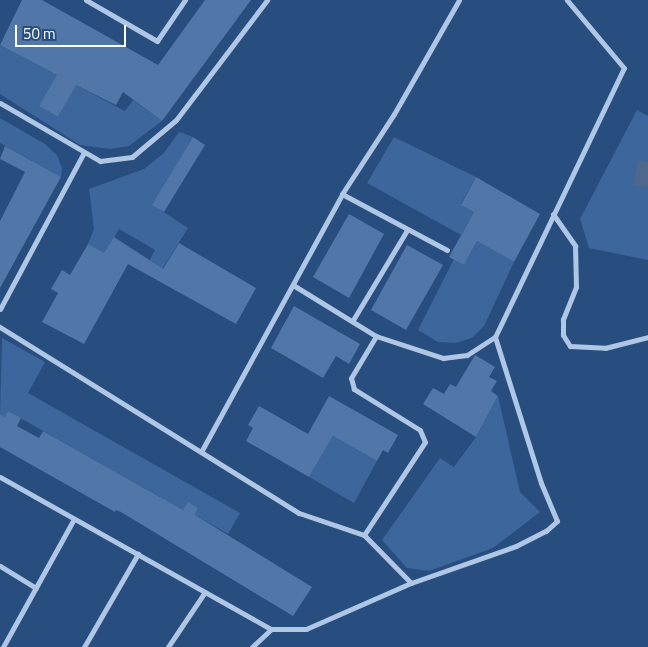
<!DOCTYPE html>
<html>
<head>
<meta charset="utf-8">
<style>
  body { margin:0 }
  #map { position:relative; width:648px; height:647px; overflow:hidden; background:#284d7f; font-family:"Titillium Web",sans-serif }
  div>[style] { position:absolute }
  .green>* { inset:0; background:#3d669c }
  .water>* { inset:0; background:#4d688c }
  .building>* { inset:0; background:#5177a8 }
  .minor>* { height:5px; margin:-2.5px; padding:0 2.5px; transform-origin:2.5px; border-radius:2.5px; background:#afc7e5 }
  span { translate:-50% -50%; white-space:nowrap; text-align:center; line-height:1.15; -webkit-text-stroke:4.5px #284d7f; paint-order:stroke }
  .scale { position:absolute; left:15px; top:25px; width:111px; height:22px; box-sizing:border-box; border:2px solid #fff; border-top:0; padding-left:6px; font-size:15px; line-height:18px; white-space:nowrap; color:#fff; -webkit-text-stroke:4px #284d7f; paint-order:stroke }
</style>
</head>
<body>
<div id="map">
  <div class="green">
    <i style="clip-path:polygon(evenodd,0 45px,125px 111px,133px 100px,162px 121px,129px 146px,110px 149px,80px 145px,0 94px,0 45px,66px 102px,58px 117px,39px 106px,66px 102px)"></i>
    <i style="clip-path:polygon(637px 110px,648px 116px,648px 260px,589px 248px,580px 219px)"></i>
    <i style="clip-path:polygon(0 118px,45px 144px,57px 155px,62px 168px,61px 177px,0 143px)"></i>
    <i style="clip-path:polygon(179px 132px,193px 137px,153px 205px,188px 228px,156px 279px,143px 272px,155px 250px,119px 229px,105px 254px,88px 244px,94px 229px,89px 189px,144px 169px,164px 153px)"></i>
    <i style="clip-path:polygon(394px 137px,476px 177px,461px 204px,474px 212px,461px 235px,367px 183px)"></i>
    <i style="clip-path:polygon(477px 241px,514px 262px,484px 326px,472px 338px,455px 343px,438px 342px,418px 330px,454px 259px,464px 265px)"></i>
    <i style="clip-path:polygon(2px 338px,45px 362px,28px 393px,240px 513px,228px 534px,195px 515px,198px 508px,188px 503px,183px 510px,8px 411px,5px 417px,0 414px)"></i>
    <i style="clip-path:polygon(498px 396px,520px 492px,540px 512px,493px 548px,429px 571px,407px 568px,382px 540px,440px 458px,454px 467px,476px 437px)"></i>
    <i style="clip-path:polygon(333px 436px,377px 461px,354px 503px,309px 477px)"></i>
  </div>
  <div class="water">
    <i style="clip-path:polygon(638px 160px,648px 162px,648px 188px,633px 185px)"></i>
  </div>
  <div class="building">
    <i style="clip-path:polygon(22px 0,42px 0,158px 65px,205px 0,251px 0,162px 121px,123px 92px,116px 105px,76px 85px,58px 117px,39px 106px,57px 75px,0 45px)"></i>
    <i style="clip-path:polygon(193px 137px,205px 145px,164px 212px,152px 205px)"></i>
    <i style="clip-path:polygon(5px 146px,61px 177px,0 288px,0 221px,25px 172px,0 159px)"></i>
    <i style="clip-path:polygon(476px 177px,540px 214px,514px 262px,477px 241px,464px 265px,449px 257px,474px 212px,461px 205px)"></i>
    <i style="clip-path:polygon(349px 214px,384px 234px,349px 298px,313px 277px)"></i>
    <i style="clip-path:polygon(114px 237px,163px 269px,179px 243px,256px 288px,236px 324px,128px 264px,84px 344px,42px 322px,58px 293px,51px 289px,62px 270px,70px 275px,88px 244px,104px 253px)"></i>
    <i style="clip-path:polygon(407px 245px,443px 265px,406px 330px,371px 310px)"></i>
    <i style="clip-path:polygon(294px 306px,360px 344px,349px 364px,336px 356px,323px 378px,271px 348px)"></i>
    <i style="clip-path:polygon(475px 355px,495px 367px,489px 377px,497px 381px,491px 391px,498px 396px,476px 437px,423px 404px,433px 388px,444px 394px,450px 384px,456px 387px)"></i>
    <i style="clip-path:polygon(329px 396px,398px 435px,388px 453px,383px 450px,377px 461px,333px 436px,309px 477px,246px 441px,253px 428px,248px 425px,259px 406px,308px 434px)"></i>
    <i style="clip-path:polygon(8px 411px,21px 418px,17px 426px,39px 438px,43px 431px,183px 510px,188px 502px,198px 508px,195px 515px,312px 587px,293px 616px,121px 512px,116px 510px,115px 512px,0 447px,0 414px,5px 417px)"></i>
  </div>
  <div class="minor">
    <i style="left:86px;top:0;width:82px;rotate:30deg"></i>
    <i style="left:157px;top:41px;width:50px;rotate:-55.7deg"></i>
    <i style="left:0;top:103px;width:116px;rotate:30.1deg"></i>
    <i style="left:100px;top:161px;width:32px;rotate:-7deg"></i>
    <i style="left:132px;top:157px;width:57px;rotate:-40.1deg"></i>
    <i style="left:176px;top:120px;width:151px;rotate:-52.8deg"></i>
    <i style="left:342px;top:194px;width:119px;rotate:28.1deg"></i>
    <i style="left:553px;top:214px;width:39px;rotate:55deg"></i>
    <i style="left:575px;top:246px;width:41px;rotate:88.6deg"></i>
    <i style="left:576px;top:287px;width:35px;rotate:112deg"></i>
    <i style="left:563px;top:319px;width:16px;rotate:90deg"></i>
    <i style="left:563px;top:335px;width:13px;rotate:58deg"></i>
    <i style="left:570px;top:346px;width:35px;rotate:3deg"></i>
    <i style="left:605px;top:348px;width:44px;rotate:-14.3deg"></i>
    <i style="left:293px;top:285px;width:97px;rotate:31.6deg"></i>
    <i style="left:376px;top:336px;width:71px;rotate:18.2deg"></i>
    <i style="left:443px;top:358px;width:24px;rotate:-7deg"></i>
    <i style="left:467px;top:355px;width:33px;rotate:-33deg"></i>
    <i style="left:495px;top:337px;width:298px;rotate:-64.4deg"></i>
    <i style="left:624px;top:68px;width:89px;rotate:-130deg"></i>
    <i style="left:0;top:309px;width:176px;rotate:-61.8deg"></i>
    <i style="left:353px;top:320px;width:105px;rotate:-59deg"></i>
    <i style="left:0;top:327px;width:352px;rotate:31.9deg"></i>
    <i style="left:299px;top:513px;width:69px;rotate:18.7deg"></i>
    <i style="left:364px;top:535px;width:67px;rotate:45.6deg"></i>
    <i style="left:201px;top:452px;width:294px;rotate:-61.3deg"></i>
    <i style="left:342px;top:194px;width:95px;rotate:-57deg"></i>
    <i style="left:394px;top:114px;width:131px;rotate:-60.3deg"></i>
    <i style="left:0;top:477px;width:311px;rotate:29.3deg"></i>
    <i style="left:271px;top:629px;width:35px"></i>
    <i style="left:306px;top:629px;width:115px;rotate:-23.7deg"></i>
    <i style="left:411px;top:583px;width:111px;rotate:-19.4deg"></i>
    <i style="left:516px;top:546px;width:34px;rotate:-27deg"></i>
    <i style="left:546px;top:531px;width:15px;rotate:-42deg"></i>
    <i style="left:557px;top:521px;width:41px;rotate:-112.8deg"></i>
    <i style="left:541px;top:483px;width:153px;rotate:-107.5deg"></i>
    <i style="left:364px;top:535px;width:111px;rotate:-56.7deg"></i>
    <i style="left:425px;top:442px;width:13px;rotate:-113deg"></i>
    <i style="left:420px;top:430px;width:78px;rotate:-148.2deg"></i>
    <i style="left:354px;top:389px;width:11px;rotate:-105deg"></i>
    <i style="left:351px;top:378px;width:49px;rotate:-59.2deg"></i>
    <i style="left:0;top:566px;width:42px;rotate:31.4deg"></i>
    <i style="left:3px;top:647px;width:146px;rotate:-61deg"></i>
    <i style="left:84px;top:647px;width:108px;rotate:-59.9deg"></i>
    <i style="left:168px;top:647px;width:66px;rotate:-56.1deg"></i>
    <i style="left:252px;top:647px;width:26px;rotate:-43deg"></i>
  </div>
  <div class="scale">50 m</div>
</div>
</body>
</html>
